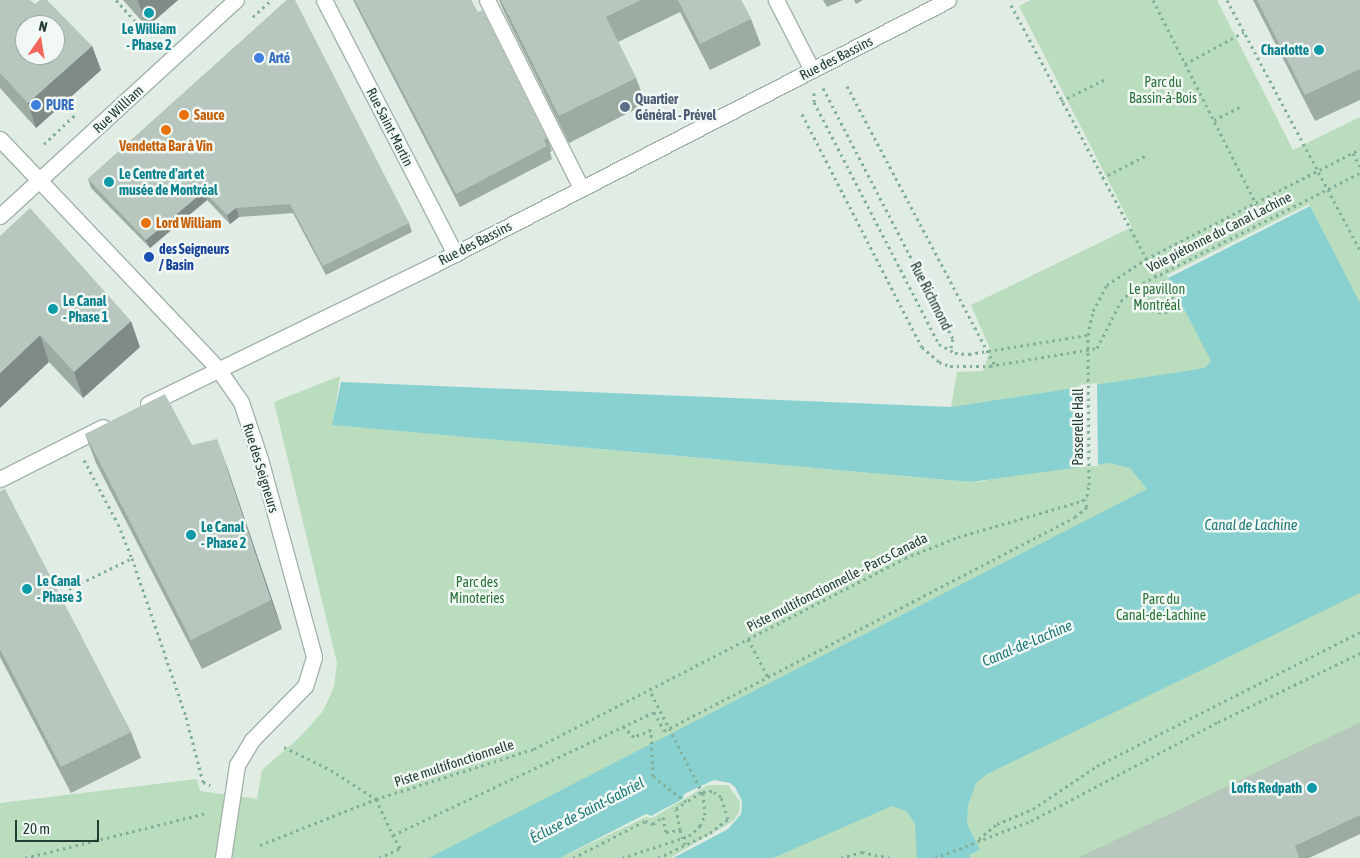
<!DOCTYPE html>
<html>
<head>
<meta charset="utf-8">
<style>
  body { margin:0 }
  #map { position:relative; width:1360px; height:858px; overflow:hidden; background:#e1ece5; font-family:"Asap Condensed",sans-serif }
  div>[style] { position:absolute }
  .green>* { inset:0; background:#baddbe }
  .water>* { inset:0; background:#89d1d0 }
  .pier>* { inset:0; background:#e1ece5 }
  .path>* { height:3px; margin-top:-1.5px; transform-origin:0; background:repeating-linear-gradient(90deg,#82af99 0 2.5px,transparent 0 6.5px) }
  .roads { filter:drop-shadow(1px 0 #a4b4ab) drop-shadow(-1px 0 #a4b4ab) drop-shadow(0 1px #a4b4ab) drop-shadow(0 -1px #a4b4ab) }
  .lane>* { height:15px; margin:-7.5px; padding:0 7.5px; transform-origin:7.5px; border-radius:7.5px; background:#fff }
  .street>* { height:15px; margin:-7.5px; padding:0 7.5px; transform-origin:7.5px; border-radius:7.5px; background:#fff }
  .wall>* { inset:0; background:#9daba3 }
  .shaded-wall>* { inset:0; background:#808b85 }
  .building>* { inset:0; background:#b7c7be }
  .dots>* { width:14px; height:14px; translate:-50% -50%; box-sizing:border-box; border:2px solid #f2f8f4; border-radius:50% }
  span { translate:-50% -50%; white-space:nowrap; text-align:center; line-height:1.15; -webkit-text-stroke:5px #f2f8f4; paint-order:stroke }
  .culture-label { font-size:14px; color:#0d838f; font-weight:700 }
  .right { translate:-100% -50%; text-align:right }
  .left { translate:0 -50%; text-align:left }
  .shop-label { font-size:14px; color:#366cbe; font-weight:700 }
  .street-label { font-size:14px; color:#223d31 }
  .park-label { font-size:14px; color:#2c733b }
  .service-label { font-size:14px; color:#4e5e75; font-weight:700 }
  .food-label { font-size:14px; color:#c56008; font-weight:700 }
  .transit-label { font-size:14px; color:#164399; font-weight:700 }
  .water-label { font-size:15px; color:#1c7978; font-style:italic }
  .north { position:absolute; left:15px; top:15px; width:50px; height:50px; box-sizing:border-box; background:#f2f8f4; border:1px solid #9fada6; border-radius:50%; rotate:13deg; font-size:14px; font-weight:700; line-height:20px; text-align:center; color:#223d31 }
  .north::after { content:''; display:block; margin:auto; width:18px; height:22px; background:#f2655a; clip-path:polygon(50% 0,100% 100%,50% 72%,0 100%) }
  .scale { position:absolute; left:15px; top:820px; width:84px; height:22px; box-sizing:border-box; border:2px solid #223d31; border-top:0; padding-left:6px; font-size:15px; line-height:18px; white-space:nowrap; color:#223d31; -webkit-text-stroke:4px #f2f8f4; paint-order:stroke }
</style>
</head>
<body>
<div id="map">
  <div class="green">
    <i style="clip-path:polygon(1031px 0,1217px 0,1293px 150px,1360px 117px,1360px 732px,1094px 858px,0 858px,0 803px,197px 779px,200px 791px,257px 799px,262px 770px,302px 735px,323px 711px,334px 687px,337px 663px,274px 402px,340px 376px,333px 425px,971px 482px,986px 481px,951px 407px,957px 372px,983px 371px,990px 349px,971px 305px,1132px 227px,1019px 6px)"></i>
  </div>
  <div class="water">
    <i style="clip-path:polygon(1310px 206px,1360px 303px,1360px 593px,987px 774px,976px 783px,968px 805px,967px 824px,980px 850px,969px 855px,970px 858px,917px 858px,915px 823px,906px 811px,892px 806px,773px 858px,673px 858px,728px 829px,741px 814px,742px 801px,730px 783px,714px 780px,684px 794px,683px 799px,651px 816px,646px 814px,560px 858px,429px 858px,1147px 489px,1130px 468px,1110px 463px,971px 482px,332px 425px,341px 382px,951px 407px,1205px 368px,1211px 361px,1168px 278px)"></i>
  </div>
  <div class="pier">
    <i style="clip-path:polygon(1309px 204px,1310px 206px,1168px 278px,1167px 275px)"></i>
    <i style="clip-path:polygon(1097px 383px,1098px 466px,1079px 467px,1079px 385px)"></i>
    <i style="clip-path:polygon(714px 780px,730px 783px,735px 787px,742px 801px,741px 814px,728px 829px,673px 858px,670px 858px,733px 821px,739px 813px,740px 802px,728px 785px,708px 785px,652px 818px,646px 817px,560px 858px,646px 814px,651px 816px,683px 799px,684px 794px)"></i>
  </div>
  <div class="path">
    <i style="left:116px;top:0;width:47px;rotate:47.6deg"></i>
    <i style="left:1153px;top:0;width:229px;rotate:63.2deg"></i>
    <i style="left:1227px;top:0;width:283px;rotate:62deg"></i>
    <i style="left:1011px;top:5px;width:308px;rotate:61.9deg"></i>
    <i style="left:253px;top:17px;width:25px;rotate:-43deg"></i>
    <i style="left:1185px;top:64px;width:67px;rotate:-28.5deg"></i>
    <i style="left:847px;top:86px;width:316px;rotate:62.1deg"></i>
    <i style="left:823px;top:88px;width:283px;rotate:62.6deg"></i>
    <i style="left:953px;top:339px;width:12px;rotate:104deg"></i>
    <i style="left:814px;top:93px;width:9px;rotate:90deg"></i>
    <i style="left:814px;top:102px;width:272px;rotate:62.7deg"></i>
    <i style="left:939px;top:344px;width:18px;rotate:29deg"></i>
    <i style="left:955px;top:353px;width:14px;rotate:4deg"></i>
    <i style="left:969px;top:354px;width:121px;rotate:-9.1deg"></i>
    <i style="left:1061px;top:101px;width:48px;rotate:-26deg"></i>
    <i style="left:802px;top:114px;width:262px;rotate:62.8deg"></i>
    <i style="left:922px;top:347px;width:23px;rotate:41deg"></i>
    <i style="left:939px;top:362px;width:12px;rotate:20deg"></i>
    <i style="left:950px;top:366px;width:40px"></i>
    <i style="left:990px;top:366px;width:109px;rotate:-9.5deg"></i>
    <i style="left:1097px;top:348px;width:53px;rotate:-62.9deg"></i>
    <i style="left:1121px;top:301px;width:22px;rotate:-43deg"></i>
    <i style="left:1137px;top:286px;width:250px;rotate:-26.9deg"></i>
    <i style="left:1214px;top:120px;width:29px;rotate:-27deg"></i>
    <i style="left:44px;top:144px;width:44px;rotate:-43.2deg"></i>
    <i style="left:1353px;top:153px;width:15px;rotate:62deg"></i>
    <i style="left:1102px;top:178px;width:48px;rotate:-27.1deg"></i>
    <i style="left:1129px;top:293px;width:29px;rotate:38deg"></i>
    <i style="left:1152px;top:311px;width:14px;rotate:8deg"></i>
    <i style="left:1166px;top:313px;width:16px;rotate:-63deg"></i>
    <i style="left:1173px;top:299px;width:27px;rotate:-117deg"></i>
    <i style="left:84px;top:460px;width:72px;rotate:62deg"></i>
    <i style="left:118px;top:524px;width:37px;rotate:68deg"></i>
    <i style="left:132px;top:558px;width:168px;rotate:71.2deg"></i>
    <i style="left:186px;top:717px;width:67px;rotate:75.3deg"></i>
    <i style="left:203px;top:782px;width:8px;rotate:23deg"></i>
    <i style="left:69px;top:589px;width:70px;rotate:-26.2deg"></i>
    <i style="left:748px;top:639px;width:45px;rotate:62.3deg"></i>
    <i style="left:284px;top:747px;width:52px;rotate:26.1deg"></i>
    <i style="left:331px;top:770px;width:54px;rotate:32.8deg"></i>
    <i style="left:376px;top:799px;width:40px;rotate:65deg"></i>
    <i style="left:393px;top:835px;width:289px;rotate:-25.2deg"></i>
    <i style="left:654px;top:712px;width:21px;rotate:62deg"></i>
    <i style="left:664px;top:731px;width:463px;rotate:-27.5deg"></i>
    <i style="left:1075px;top:517px;width:16px;rotate:-40deg"></i>
    <i style="left:1087px;top:507px;width:8px;rotate:-104deg"></i>
    <i style="left:680px;top:830px;width:16px;rotate:72deg"></i>
    <i style="left:979px;top:839px;width:23px;rotate:-40deg"></i>
    <i style="left:997px;top:824px;width:39px;rotate:-23deg"></i>
    <i style="left:1033px;top:809px;width:77px;rotate:-33.9deg"></i>
    <i style="left:1097px;top:766px;width:295px;rotate:-27deg"></i>
    <i style="left:260px;top:845px;width:125px;rotate:-21.6deg"></i>
    <i style="left:376px;top:799px;width:166px;rotate:-17.6deg"></i>
    <i style="left:534px;top:749px;width:417px;rotate:-27.2deg"></i>
    <i style="left:905px;top:558px;width:57px;rotate:-21.6deg"></i>
    <i style="left:958px;top:537px;width:129px;rotate:-16.2deg"></i>
    <i style="left:1082px;top:501px;width:7px;rotate:-45deg"></i>
    <i style="left:1087px;top:496px;width:11px;rotate:-80deg"></i>
    <i style="left:1089px;top:485px;width:150px;rotate:-90.4deg"></i>
    <i style="left:1088px;top:335px;width:25px;rotate:-78deg"></i>
    <i style="left:1093px;top:311px;width:30px;rotate:-62deg"></i>
    <i style="left:1107px;top:285px;width:47px;rotate:-33.7deg"></i>
    <i style="left:1146px;top:259px;width:241px;rotate:-27.2deg"></i>
    <i style="left:25px;top:858px;width:187px;rotate:-13.9deg"></i>
    <i style="left:379px;top:858px;width:23px;rotate:-25deg"></i>
    <i style="left:400px;top:848px;width:15px;rotate:-118deg"></i>
    <i style="left:573px;top:858px;width:81px;rotate:-27.2deg"></i>
    <i style="left:645px;top:821px;width:9px;rotate:21deg"></i>
    <i style="left:653px;top:824px;width:12px;rotate:-35deg"></i>
    <i style="left:663px;top:817px;width:15px;rotate:79deg"></i>
    <i style="left:666px;top:832px;width:14px;rotate:-8deg"></i>
    <i style="left:680px;top:830px;width:21px;rotate:-101deg"></i>
    <i style="left:676px;top:809px;width:12px;rotate:-35deg"></i>
    <i style="left:686px;top:802px;width:42px;rotate:-141.8deg"></i>
    <i style="left:653px;top:776px;width:46px;rotate:-92.5deg"></i>
    <i style="left:651px;top:730px;width:18px;rotate:158deg"></i>
    <i style="left:634px;top:737px;width:16px;rotate:-135deg"></i>
    <i style="left:622px;top:858px;width:71px;rotate:-18.2deg"></i>
    <i style="left:689px;top:836px;width:15px;rotate:-42deg"></i>
    <i style="left:700px;top:826px;width:12px;rotate:-66deg"></i>
    <i style="left:705px;top:815px;width:21px;rotate:-95deg"></i>
    <i style="left:703px;top:794px;width:116px;rotate:-117.2deg"></i>
    <i style="left:658px;top:858px;width:58px;rotate:-25.7deg"></i>
    <i style="left:710px;top:833px;width:23px;rotate:-38deg"></i>
    <i style="left:728px;top:819px;width:23px;rotate:-108deg"></i>
    <i style="left:721px;top:797px;width:11px;rotate:-146deg"></i>
    <i style="left:712px;top:791px;width:11px;rotate:175deg"></i>
    <i style="left:701px;top:792px;width:18px;rotate:146deg"></i>
    <i style="left:841px;top:858px;width:22px;rotate:-16deg"></i>
    <i style="left:862px;top:852px;width:29px;rotate:12deg"></i>
    <i style="left:935px;top:858px;width:103px;rotate:-21.1deg"></i>
    <i style="left:1031px;top:821px;width:212px;rotate:-27.9deg"></i>
    <i style="left:1218px;top:722px;width:158px;rotate:-25.9deg"></i>
  </div>
  <div class="roads">
    <div class="lane">
      <i style="left:487px;top:0;width:210px;rotate:63.4deg"></i>
    </div>
    <div class="street">
      <i style="left:324px;top:0;width:286px;rotate:62.7deg"></i>
      <i style="left:776px;top:0;width:79px;rotate:62.8deg"></i>
      <i style="left:0;top:139px;width:317px;rotate:46.5deg"></i>
      <i style="left:218px;top:369px;width:40px;rotate:55.1deg"></i>
      <i style="left:241px;top:402px;width:60px;rotate:71.6deg"></i>
      <i style="left:260px;top:459px;width:205px;rotate:74.7deg"></i>
      <i style="left:314px;top:657px;width:30px;rotate:107deg"></i>
      <i style="left:305px;top:686px;width:76px;rotate:134.5deg"></i>
      <i style="left:252px;top:740px;width:29px;rotate:121deg"></i>
      <i style="left:237px;top:765px;width:94px;rotate:98.6deg"></i>
      <i style="left:0;top:216px;width:320px;rotate:-42.5deg"></i>
      <i style="left:148px;top:404px;width:319px;rotate:-26deg"></i>
      <i style="left:435px;top:264px;width:577px;rotate:-27.23deg"></i>
      <i style="left:0;top:479px;width:115px;rotate:-26.8deg"></i>
    </div>
  </div>
  <div class="wall">
    <i style="clip-path:polygon(0 0,35px 4px,92px 46px,101px 70px,36px 128px,0 88px)"></i>
    <i style="clip-path:polygon(123px 0,178px 0,147px 27px)"></i>
    <i style="clip-path:polygon(287px 0,409px 223px,412px 232px,326px 275px,293px 213px,239px 217px,230px 224px,207px 200px,150px 248px,91px 188px,88px 179px)"></i>
    <i style="clip-path:polygon(353px 0,471px 0,547px 138px,552px 151px,550px 152px,552px 159px,460px 207px)"></i>
    <i style="clip-path:polygon(499px 0,741px 0,751px 19px,761px 45px,710px 70px,680px 12px,618px 42px,636px 78px,646px 104px,569px 143px,505px 14px)"></i>
    <i style="clip-path:polygon(823px 0,843px 0,827px 7px)"></i>
    <i style="clip-path:polygon(854px 0,863px 0,856px 4px)"></i>
    <i style="clip-path:polygon(1253px 0,1360px 0,1360px 100px,1315px 121px)"></i>
    <i style="clip-path:polygon(0 236px,140px 347px,83px 398px,49px 362px)"></i>
    <i style="clip-path:polygon(85px 434px,192px 445px,227px 467px,282px 629px,202px 669px,96px 463px)"></i>
    <i style="clip-path:polygon(0 491px,131px 732px,141px 758px,71px 793px,0 657px)"></i>
    <i style="clip-path:polygon(1360px 723px,1360px 834px,1309px 858px,1079px 858px)"></i>
  </div>
  <div class="shaded-wall">
    <i style="clip-path:polygon(138px 0,178px 0,147px 27px,138px 1px)"></i>
    <i style="clip-path:polygon(92px 46px,101px 70px,36px 128px,28px 103px)"></i>
    <i style="clip-path:polygon(204px 191px,207px 200px,150px 248px,146px 240px)"></i>
    <i style="clip-path:polygon(236px 208px,239px 217px,230px 224px,227px 215px)"></i>
    <i style="clip-path:polygon(131px 321px,140px 347px,83px 398px,74px 372px)"></i>
    <i style="clip-path:polygon(40px 335px,49px 362px,0 408px,0 373px)"></i>
    <i style="clip-path:polygon(217px 439px,227px 467px,282px 629px,271px 600px)"></i>
  </div>
  <div class="building">
    <i style="clip-path:polygon(evenodd,0 0,30px 0,35px 4px,40px 0,47px 0,92px 46px,28px 103px,0 73px,0 0,25px 25px,55px 25px,55px 55px,25px 55px,25px 25px)"></i>
    <i style="clip-path:polygon(287px 0,295px 0,409px 223px,323px 266px,290px 204px,236px 208px,227px 215px,204px 191px,146px 240px,88px 179px)"></i>
    <i style="clip-path:polygon(355px 0,471px 0,478px 12px,483px 10px,547px 138px,544px 140px,547px 146px,456px 194px)"></i>
    <i style="clip-path:polygon(501px 0,641px 0,606px 17px,636px 78px,559px 116px)"></i>
    <i style="clip-path:polygon(678px 0,741px 0,751px 19px,700px 44px)"></i>
    <i style="clip-path:polygon(1257px 0,1360px 0,1360px 69px,1305px 95px)"></i>
    <i style="clip-path:polygon(30px 208px,131px 321px,74px 372px,40px 335px,0 373px,0 236px)"></i>
    <i style="clip-path:polygon(165px 394px,192px 445px,217px 439px,271px 600px,191px 640px,85px 434px)"></i>
    <i style="clip-path:polygon(5px 489px,131px 732px,61px 767px,0 649px,0 491px)"></i>
    <i style="clip-path:polygon(1360px 723px,1360px 815px,1295px 846px,1299px 857px,1297px 858px,1079px 858px)"></i>
  </div>
  <div class="dots">
    <i style="left:149px;top:13px;background:#0f9aa8"></i>
    <i style="left:1319px;top:50px;background:#0f9aa8"></i>
    <i style="left:259px;top:58px;background:#3f7fe0"></i>
    <i style="left:36px;top:105px;background:#3f7fe0"></i>
    <i style="left:625px;top:107px;background:#5c6f8a"></i>
    <i style="left:184px;top:115px;background:#e8710a"></i>
    <i style="left:166px;top:130px;background:#e8710a"></i>
    <i style="left:109px;top:182px;background:#0f9aa8"></i>
    <i style="left:146px;top:223px;background:#e8710a"></i>
    <i style="left:149px;top:257px;background:#1a4fb4"></i>
    <i style="left:53px;top:309px;background:#0f9aa8"></i>
    <i style="left:191px;top:535px;background:#0f9aa8"></i>
    <i style="left:27px;top:589px;background:#0f9aa8"></i>
    <i style="left:1312px;top:788px;background:#0f9aa8"></i>
  </div>
  <div class="culture-label">
    <span style="left:149px;top:37px">Le William<br>- Phase 2</span>
    <span class="right" style="left:1309px;top:50px">Charlotte</span>
    <span class="left" style="left:119px;top:182px">Le Centre d'art et<br>musée de Montréal</span>
    <span class="left" style="left:63px;top:309px">Le Canal<br>- Phase 1</span>
    <span class="left" style="left:201px;top:535px">Le Canal<br>- Phase 2</span>
    <span class="left" style="left:37px;top:589px">Le Canal<br>- Phase 3</span>
    <span class="right" style="left:1302px;top:788px">Lofts Redpath</span>
  </div>
  <div class="shop-label">
    <span class="left" style="left:269px;top:58px">Arté</span>
    <span class="left" style="left:46px;top:105px">PURE</span>
  </div>
  <div class="street-label">
    <span style="left:836px;top:58px;rotate:-27deg">Rue des Bassins</span>
    <span style="left:118px;top:109px;rotate:-43deg">Rue William</span>
    <span style="left:390px;top:127px;rotate:63deg">Rue Saint-Martin</span>
    <span style="left:1219px;top:232px;rotate:-27deg">Voie piétonne du Canal Lachine</span>
    <span style="left:475px;top:243px;rotate:-27deg">Rue des Bassins</span>
    <span style="left:931px;top:296px;rotate:63deg">Rue Richmond</span>
    <span style="left:1078px;top:427px;rotate:-90deg">Passerelle Hall</span>
    <span style="left:261px;top:468px;rotate:73deg">Rue des Seigneurs</span>
    <span style="left:837px;top:582px;rotate:-27deg">Piste multifonctionnelle - Parcs Canada</span>
    <span style="left:454px;top:763px;rotate:-18deg">Piste multifonctionnelle</span>
  </div>
  <div class="park-label">
    <span style="left:1163px;top:90px">Parc du<br>Bassin-à-Bois</span>
    <span style="left:1157px;top:297px">Le pavillon<br>Montréal</span>
    <span style="left:477px;top:590px">Parc des<br>Minoteries</span>
    <span style="left:1161px;top:607px">Parc du<br>Canal-de-Lachine</span>
  </div>
  <div class="service-label">
    <span class="left" style="left:635px;top:107px">Quartier<br>Général - Prével</span>
  </div>
  <div class="food-label">
    <span class="left" style="left:194px;top:115px">Sauce</span>
    <span style="left:166px;top:146px">Vendetta Bar à Vin</span>
    <span class="left" style="left:156px;top:223px">Lord William</span>
  </div>
  <div class="transit-label">
    <span class="left" style="left:159px;top:257px">des Seigneurs<br>/ Basin</span>
  </div>
  <div class="water-label">
    <span style="left:1251px;top:525px">Canal de Lachine</span>
    <span style="left:1027px;top:643px;rotate:-23deg">Canal-de-Lachine</span>
    <span style="left:587px;top:810px;rotate:-27deg">Écluse de Saint-Gabriel</span>
  </div>
  <div class="north">N</div>
  <div class="scale">20 m</div>
</div>
</body>
</html>
